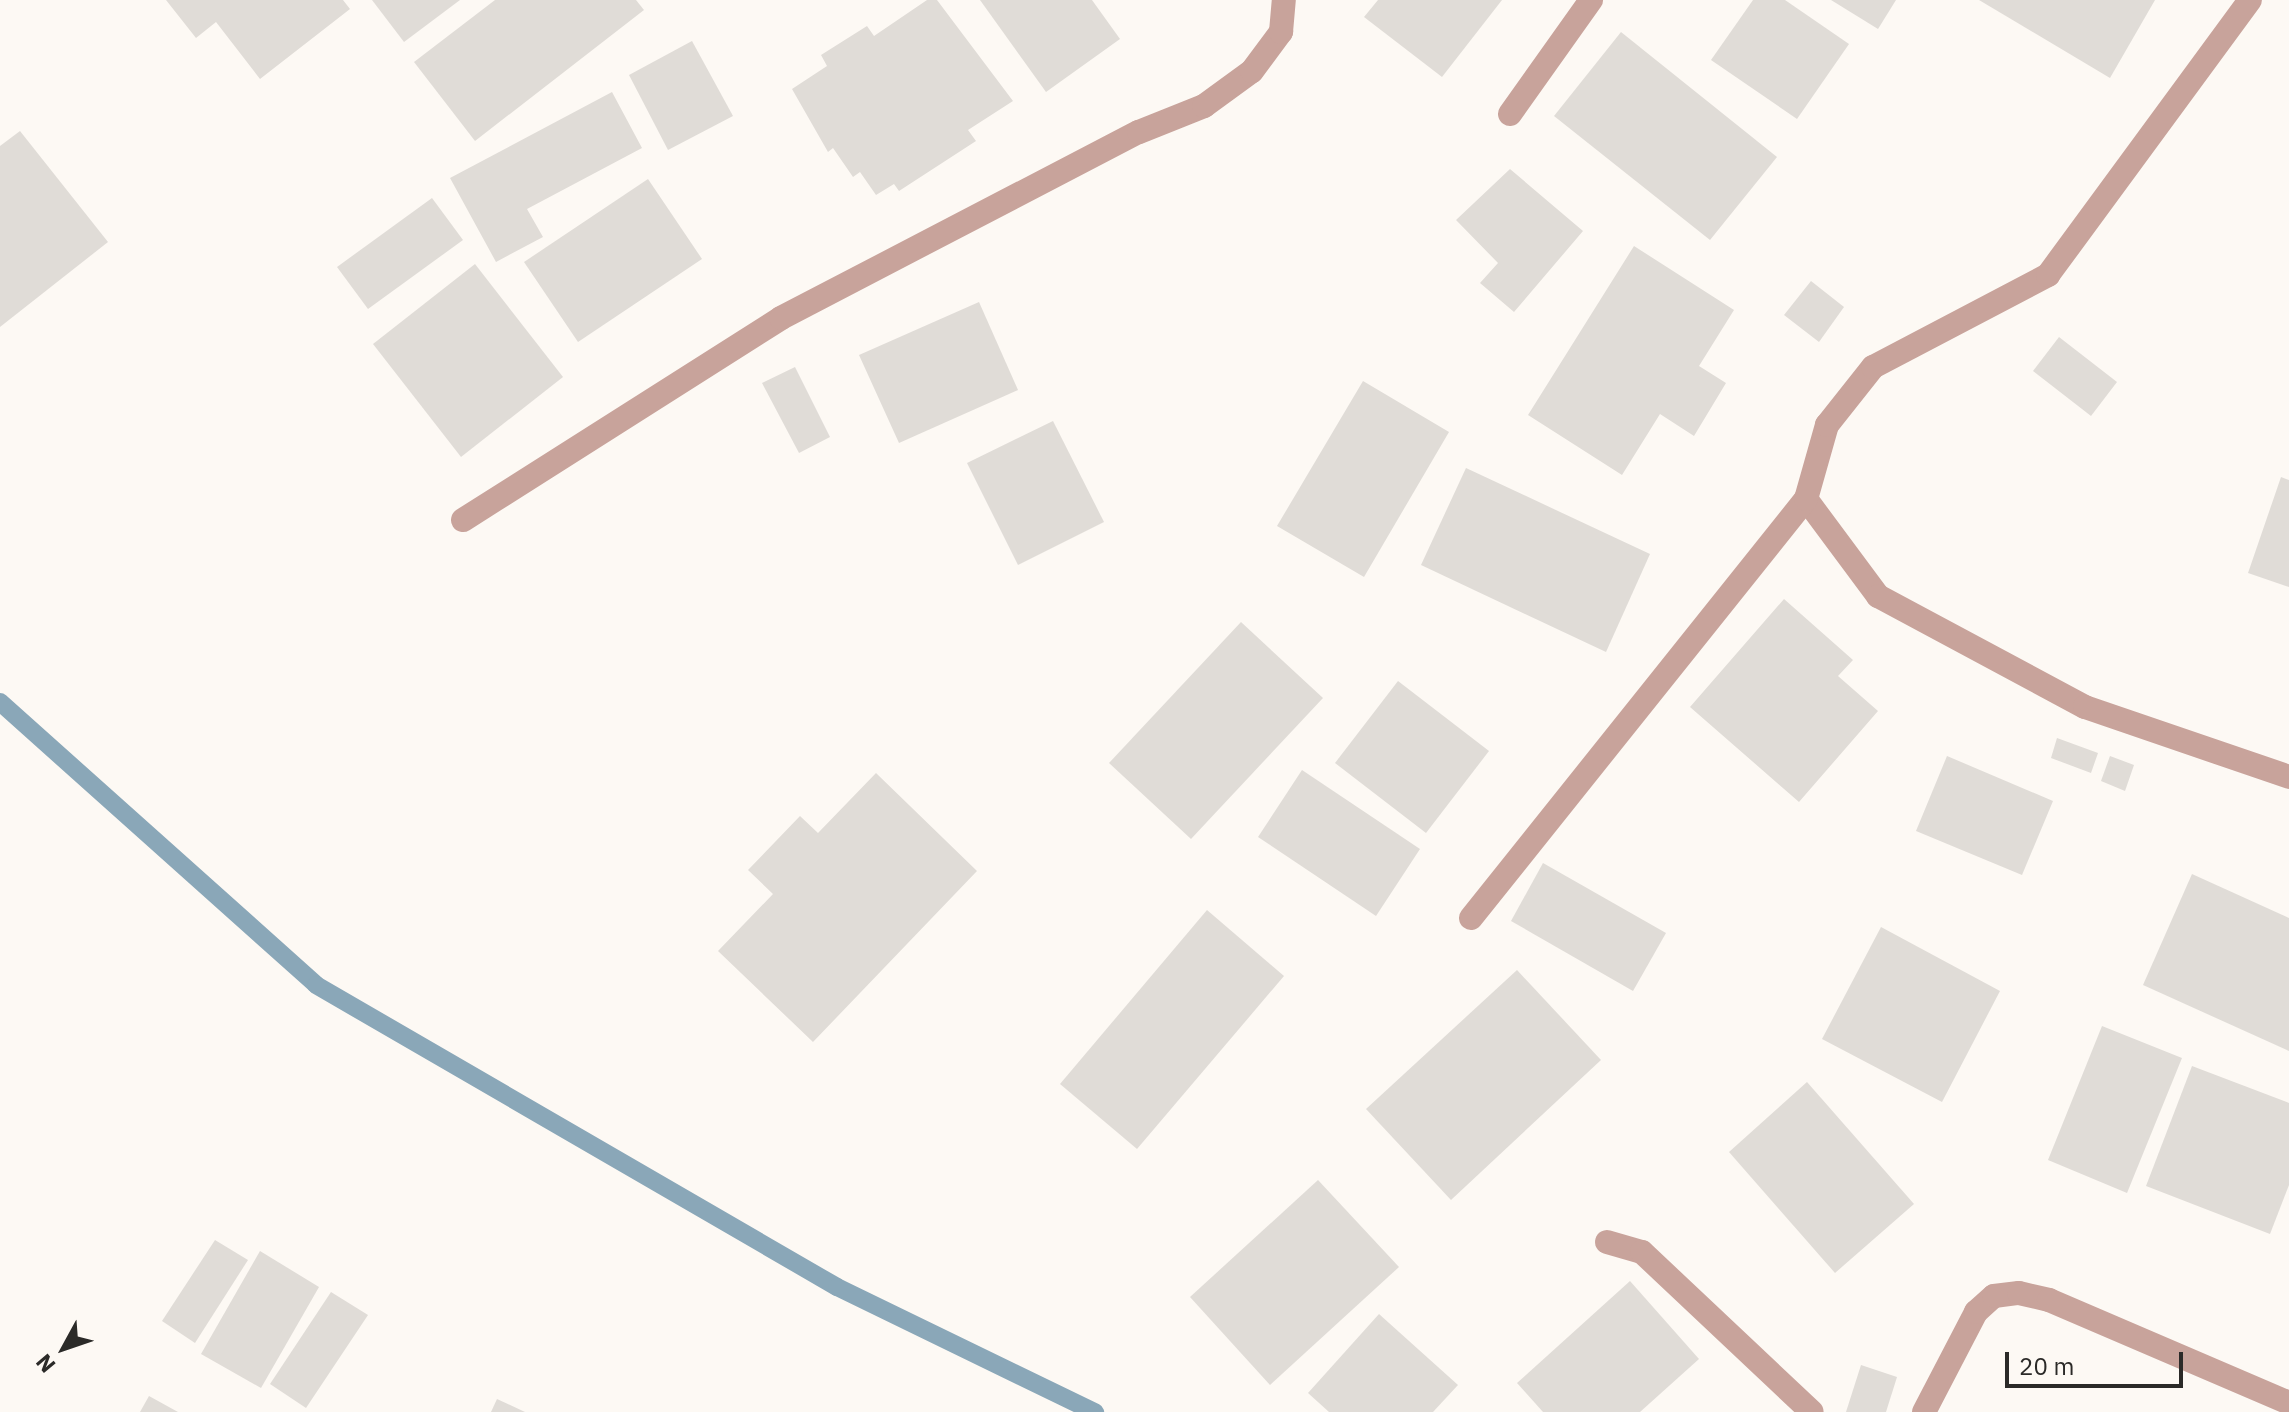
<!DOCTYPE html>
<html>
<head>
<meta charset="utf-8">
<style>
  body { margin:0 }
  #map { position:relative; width:2289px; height:1412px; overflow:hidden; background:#fdf9f4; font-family:"IBM Plex Sans",sans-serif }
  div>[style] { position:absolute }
  .stream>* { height:18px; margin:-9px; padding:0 9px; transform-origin:9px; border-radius:9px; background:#8aa7b8 }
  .building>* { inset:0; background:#e0dcd7 }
  .street>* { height:24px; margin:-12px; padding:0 12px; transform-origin:12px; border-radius:12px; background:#c8a39b }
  span { translate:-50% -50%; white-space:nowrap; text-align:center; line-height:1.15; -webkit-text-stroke:6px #fdf9f4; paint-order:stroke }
  .north { position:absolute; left:24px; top:1308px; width:80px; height:80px; -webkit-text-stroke:6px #fdf9f4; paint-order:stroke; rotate:230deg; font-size:22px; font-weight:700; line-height:32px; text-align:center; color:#2b2a28 }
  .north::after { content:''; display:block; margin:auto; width:28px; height:36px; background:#2b2a28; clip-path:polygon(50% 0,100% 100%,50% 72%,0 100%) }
  .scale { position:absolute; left:2005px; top:1352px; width:178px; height:36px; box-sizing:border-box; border:4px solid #2b2a28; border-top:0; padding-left:10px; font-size:24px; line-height:28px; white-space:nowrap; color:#2b2a28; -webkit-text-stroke:6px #fdf9f4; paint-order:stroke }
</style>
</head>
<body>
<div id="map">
  <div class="stream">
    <i style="left:0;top:702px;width:424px;rotate:41.8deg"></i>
    <i style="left:316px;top:985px;width:602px;rotate:30.1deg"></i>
    <i style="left:837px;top:1287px;width:287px;rotate:25.9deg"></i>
  </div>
  <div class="building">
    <i style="clip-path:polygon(166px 0,343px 0,350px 9px,260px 79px,216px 22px,196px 38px)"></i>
    <i style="clip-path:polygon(372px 0,460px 0,404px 42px)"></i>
    <i style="clip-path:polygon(495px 0,636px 0,644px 10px,475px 141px,414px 62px)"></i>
    <i style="clip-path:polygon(927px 0,937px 0,1013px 101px,968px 130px,976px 141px,899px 191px,894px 184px,876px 195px,860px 172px,853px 177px,833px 148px,828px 152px,792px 89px,827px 66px,821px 55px,867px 26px,874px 36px)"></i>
    <i style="clip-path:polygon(980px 0,1092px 0,1120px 39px,1046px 92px)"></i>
    <i style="clip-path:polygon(1378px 0,1502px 0,1442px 77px,1364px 17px)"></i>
    <i style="clip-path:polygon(1753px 0,1785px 0,1849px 44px,1797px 119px,1711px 60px)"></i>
    <i style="clip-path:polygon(1831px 0,1896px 0,1878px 29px)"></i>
    <i style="clip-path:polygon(1979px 0,2155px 0,2110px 78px)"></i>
    <i style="clip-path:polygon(1621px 32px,1777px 157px,1710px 240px,1554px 116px)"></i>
    <i style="clip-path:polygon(692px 41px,733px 116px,668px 150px,629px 75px)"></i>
    <i style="clip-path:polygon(612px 92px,642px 148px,527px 209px,543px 237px,496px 262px,450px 178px)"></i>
    <i style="clip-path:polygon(20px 131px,108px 242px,0 327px,0 146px)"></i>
    <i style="clip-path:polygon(1510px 169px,1583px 231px,1514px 312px,1480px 283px,1498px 263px,1456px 220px)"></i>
    <i style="clip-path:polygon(648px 179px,702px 259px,578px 342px,524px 262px)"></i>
    <i style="clip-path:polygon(432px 198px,463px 240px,368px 309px,337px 267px)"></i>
    <i style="clip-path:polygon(1634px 246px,1734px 310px,1699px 366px,1726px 383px,1694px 436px,1660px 414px,1622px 475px,1528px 415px)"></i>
    <i style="clip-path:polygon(475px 264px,563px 377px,461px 457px,373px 344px)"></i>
    <i style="clip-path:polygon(1811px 281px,1844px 307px,1819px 342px,1784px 315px)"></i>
    <i style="clip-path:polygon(979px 302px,1018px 390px,899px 443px,859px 355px)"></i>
    <i style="clip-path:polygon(2059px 337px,2117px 382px,2091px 416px,2033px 371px)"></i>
    <i style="clip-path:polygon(795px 367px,830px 437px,799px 453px,762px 383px)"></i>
    <i style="clip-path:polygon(1363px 381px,1449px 432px,1364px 577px,1277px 526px)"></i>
    <i style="clip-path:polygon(1053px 421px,1104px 522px,1018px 565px,967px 463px)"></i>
    <i style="clip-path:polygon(1466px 468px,1650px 554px,1606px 652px,1421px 565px)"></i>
    <i style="clip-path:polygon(2281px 477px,2289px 480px,2289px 587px,2248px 573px)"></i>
    <i style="clip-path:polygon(1784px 599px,1853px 660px,1838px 676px,1878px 711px,1799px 802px,1690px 707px)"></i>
    <i style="clip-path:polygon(1241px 622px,1323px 698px,1191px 839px,1109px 763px)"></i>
    <i style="clip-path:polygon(1398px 681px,1489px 751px,1426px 833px,1335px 763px)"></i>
    <i style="clip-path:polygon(2057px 738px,2098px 753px,2091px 773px,2051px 758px)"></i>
    <i style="clip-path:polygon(1947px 756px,2053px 801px,2022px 875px,1916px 831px)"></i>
    <i style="clip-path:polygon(2110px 756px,2134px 765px,2125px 791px,2101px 781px)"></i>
    <i style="clip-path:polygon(1302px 770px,1420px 849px,1376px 916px,1258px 837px)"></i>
    <i style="clip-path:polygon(876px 773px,977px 871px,813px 1042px,718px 951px,773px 894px,748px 870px,800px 816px,818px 833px)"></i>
    <i style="clip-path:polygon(1543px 863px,1666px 933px,1633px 991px,1511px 921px)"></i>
    <i style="clip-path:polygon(2192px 874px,2289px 918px,2289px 1051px,2143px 985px)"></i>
    <i style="clip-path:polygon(1207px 910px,1284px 976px,1137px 1149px,1060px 1084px)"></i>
    <i style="clip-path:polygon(1881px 927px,2000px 991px,1942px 1102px,1822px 1039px)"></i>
    <i style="clip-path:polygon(1517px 970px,1601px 1060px,1451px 1200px,1366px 1109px)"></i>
    <i style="clip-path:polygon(2102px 1026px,2182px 1058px,2127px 1193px,2048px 1160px)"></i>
    <i style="clip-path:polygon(2192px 1066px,2289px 1103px,2289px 1185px,2270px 1234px,2146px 1186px)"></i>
    <i style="clip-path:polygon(1807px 1082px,1914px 1204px,1835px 1273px,1729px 1152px)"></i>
    <i style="clip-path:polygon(1318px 1180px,1399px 1267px,1270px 1385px,1190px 1297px)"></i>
    <i style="clip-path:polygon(215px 1240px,248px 1260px,195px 1343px,162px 1321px)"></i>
    <i style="clip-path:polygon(260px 1251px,319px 1287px,261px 1388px,201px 1354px)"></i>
    <i style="clip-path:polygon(1630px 1281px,1699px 1359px,1640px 1412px,1543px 1412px,1517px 1383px)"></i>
    <i style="clip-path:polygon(331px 1292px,368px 1315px,306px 1408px,270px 1384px)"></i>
    <i style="clip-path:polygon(1379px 1314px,1458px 1385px,1433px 1412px,1329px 1412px,1308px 1393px)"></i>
    <i style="clip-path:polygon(1861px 1365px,1897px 1377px,1886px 1412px,1846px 1412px)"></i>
    <i style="clip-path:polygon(149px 1396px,178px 1412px,140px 1412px)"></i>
    <i style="clip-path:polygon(497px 1399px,525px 1412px,491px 1412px)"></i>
  </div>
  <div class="street">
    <i style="left:1510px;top:114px;width:140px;rotate:-54.6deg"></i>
    <i style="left:1806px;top:499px;width:121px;rotate:53.4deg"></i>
    <i style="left:1878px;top:596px;width:235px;rotate:28.2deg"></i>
    <i style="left:2085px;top:707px;width:216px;rotate:18.9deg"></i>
    <i style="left:463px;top:520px;width:377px;rotate:-32.4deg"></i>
    <i style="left:781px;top:318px;width:403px;rotate:-27.5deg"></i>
    <i style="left:1139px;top:132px;width:70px;rotate:-21.8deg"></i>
    <i style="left:1204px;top:106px;width:59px;rotate:-36.1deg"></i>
    <i style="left:1252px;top:71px;width:49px;rotate:-53.4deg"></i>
    <i style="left:1281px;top:32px;width:32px;rotate:-85deg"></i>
    <i style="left:1471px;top:918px;width:536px;rotate:-51.36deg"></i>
    <i style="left:1806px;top:499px;width:77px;rotate:-74.2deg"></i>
    <i style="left:1827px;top:425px;width:74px;rotate:-51.6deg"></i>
    <i style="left:1873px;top:367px;width:198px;rotate:-27.7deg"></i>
    <i style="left:2048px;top:275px;width:341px;rotate:-53.7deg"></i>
    <i style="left:1607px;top:1242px;width:36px;rotate:16deg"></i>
    <i style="left:1642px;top:1252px;width:233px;rotate:43.3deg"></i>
    <i style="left:1924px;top:1412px;width:113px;rotate:-62.5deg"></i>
    <i style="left:1976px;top:1312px;width:24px;rotate:-42deg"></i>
    <i style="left:1994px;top:1296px;width:25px;rotate:-7deg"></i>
    <i style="left:2019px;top:1293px;width:31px;rotate:13deg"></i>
    <i style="left:2049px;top:1300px;width:261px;rotate:23.2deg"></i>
  </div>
  <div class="north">N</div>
  <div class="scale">20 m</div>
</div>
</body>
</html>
